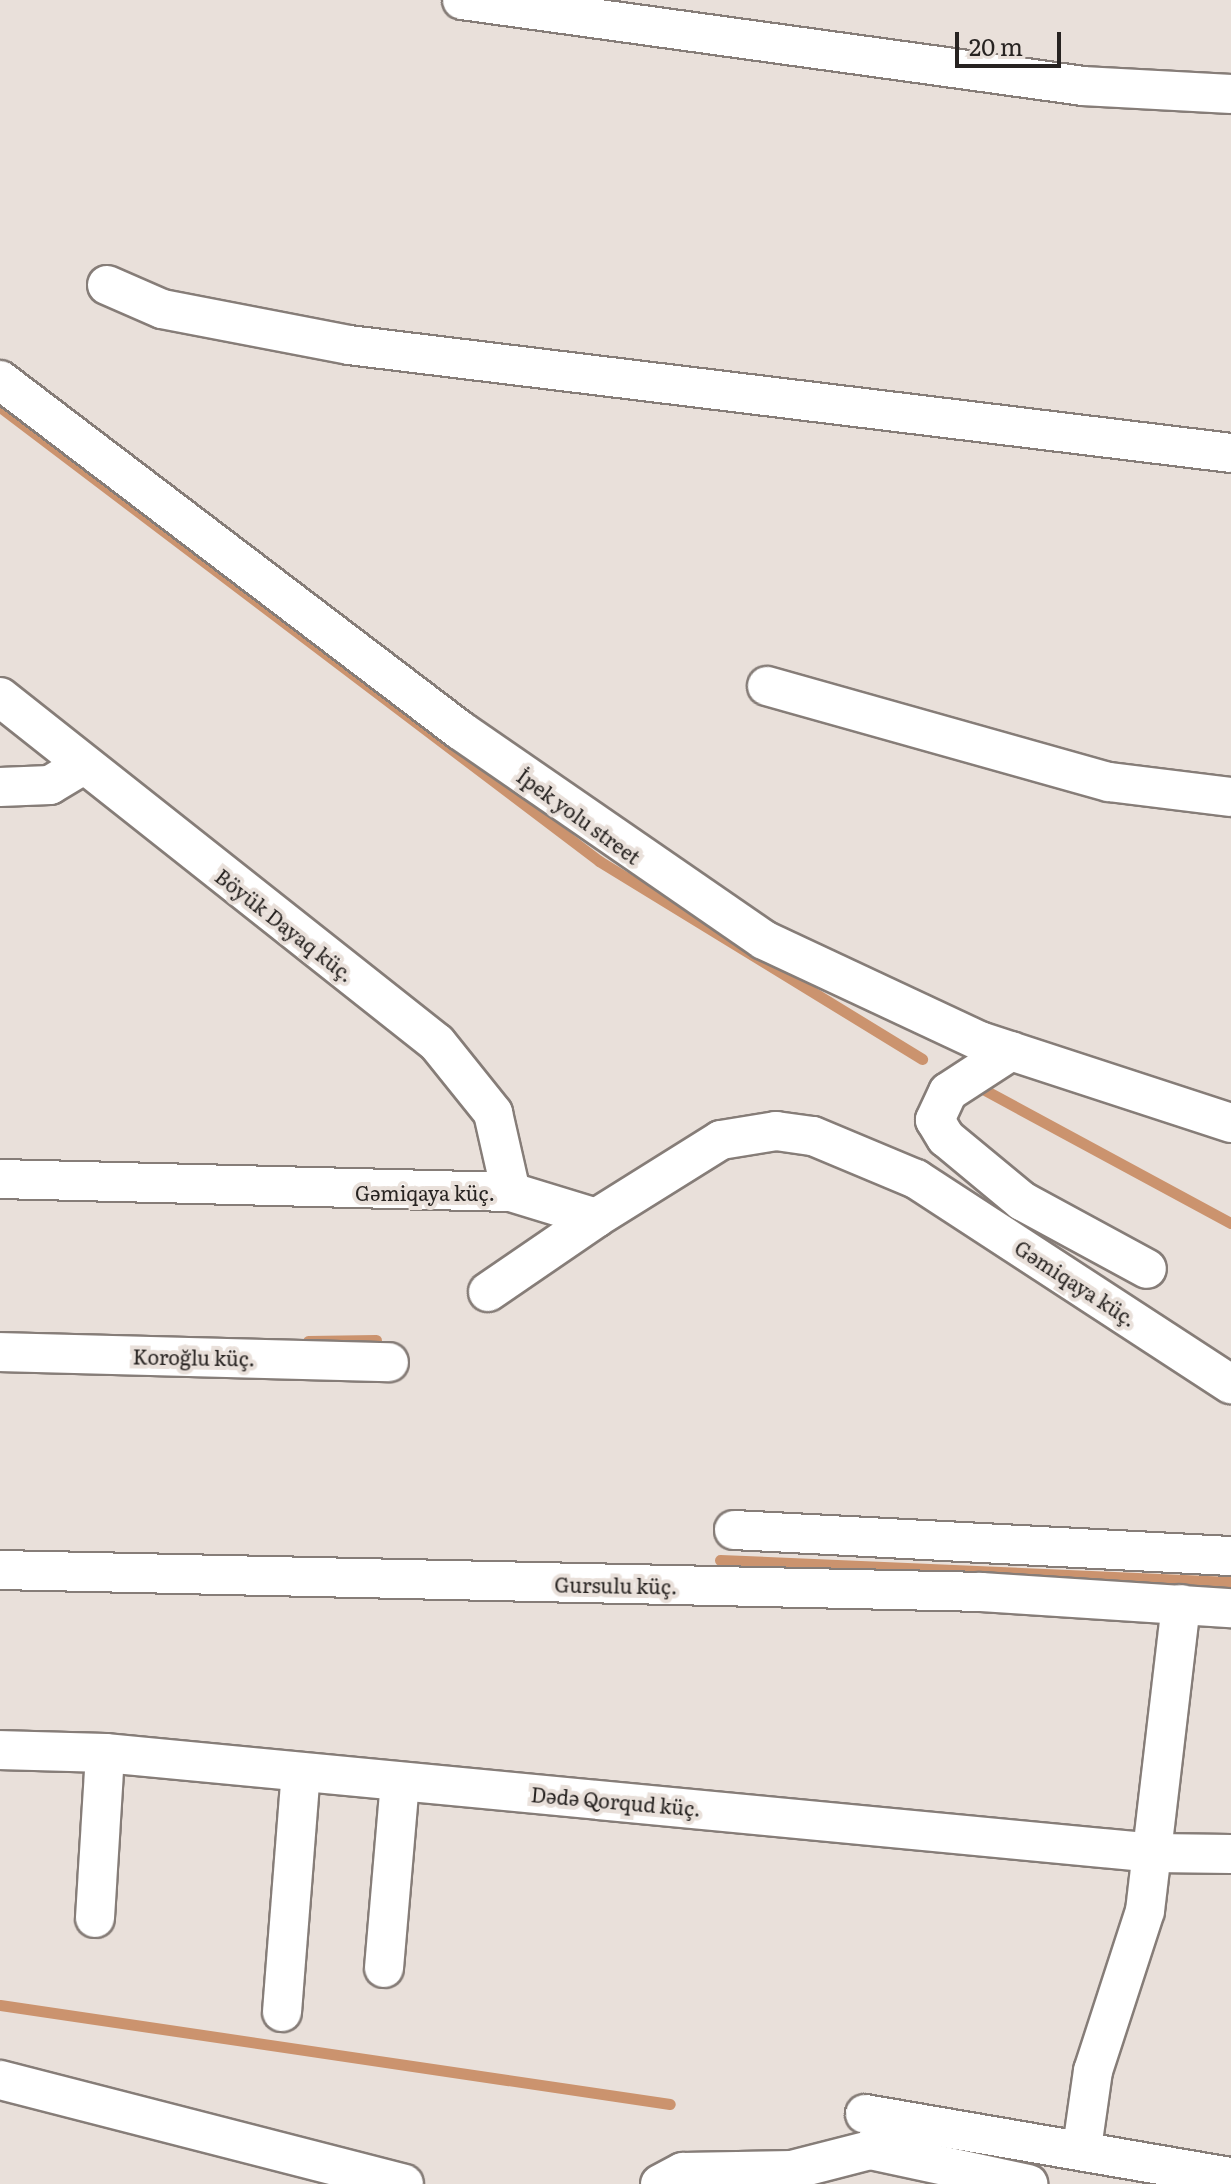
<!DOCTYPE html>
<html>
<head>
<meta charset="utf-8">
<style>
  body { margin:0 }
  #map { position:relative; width:1231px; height:2184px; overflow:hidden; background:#e9e0da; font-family:Literata,serif }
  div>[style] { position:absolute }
  .stream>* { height:11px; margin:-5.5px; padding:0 5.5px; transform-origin:5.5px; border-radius:5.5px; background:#cb936e }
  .roads { filter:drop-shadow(2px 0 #867d78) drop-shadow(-2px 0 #867d78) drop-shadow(0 2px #867d78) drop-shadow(0 -2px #867d78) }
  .street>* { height:38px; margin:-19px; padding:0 19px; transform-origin:19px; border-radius:19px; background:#fff }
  span { translate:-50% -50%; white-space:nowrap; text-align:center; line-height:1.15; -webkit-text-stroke:8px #e9e0da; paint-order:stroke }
  .street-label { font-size:20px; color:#272321 }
  .scale { position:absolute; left:955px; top:32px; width:106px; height:36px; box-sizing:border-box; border:4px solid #272321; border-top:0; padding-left:10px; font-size:24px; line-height:28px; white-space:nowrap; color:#272321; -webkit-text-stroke:6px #e9e0da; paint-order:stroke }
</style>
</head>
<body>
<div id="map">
  <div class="stream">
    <i style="left:0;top:407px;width:752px;rotate:37.16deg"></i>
    <i style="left:599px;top:861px;width:379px;rotate:31.5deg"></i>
    <i style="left:981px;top:1088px;width:284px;rotate:28.4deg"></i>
    <i style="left:308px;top:1341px;width:68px;rotate:-0.8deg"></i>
    <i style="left:720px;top:1560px;width:511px;rotate:2.47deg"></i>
    <i style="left:0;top:2005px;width:677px;rotate:8.41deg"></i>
  </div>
  <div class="roads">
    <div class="street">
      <i style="left:462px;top:0;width:627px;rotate:7.88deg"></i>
      <i style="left:1083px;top:86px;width:148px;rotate:3.1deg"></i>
      <i style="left:107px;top:285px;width:60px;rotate:23.6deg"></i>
      <i style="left:162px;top:309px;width:190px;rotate:10.9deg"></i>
      <i style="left:349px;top:345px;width:889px;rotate:6.98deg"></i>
      <i style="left:0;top:380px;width:579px;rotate:37.29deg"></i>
      <i style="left:461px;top:731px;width:368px;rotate:34.6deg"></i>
      <i style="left:764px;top:940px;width:238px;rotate:25.1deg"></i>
      <i style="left:980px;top:1041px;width:264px;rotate:18.1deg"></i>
      <i style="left:767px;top:686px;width:355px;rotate:15.7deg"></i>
      <i style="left:1109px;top:782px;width:123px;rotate:7deg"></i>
      <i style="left:0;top:697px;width:557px;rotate:38.37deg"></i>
      <i style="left:437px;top:1043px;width:90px;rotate:51.3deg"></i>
      <i style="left:493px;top:1113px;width:81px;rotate:77.2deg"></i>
      <i style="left:0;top:787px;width:50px;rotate:-2.3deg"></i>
      <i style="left:50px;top:785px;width:35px;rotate:-31deg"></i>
      <i style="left:1011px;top:1051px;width:75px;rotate:146.9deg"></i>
      <i style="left:948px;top:1092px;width:31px;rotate:115deg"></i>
      <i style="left:935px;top:1120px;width:21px;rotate:59deg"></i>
      <i style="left:946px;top:1138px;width:99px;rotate:39.7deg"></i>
      <i style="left:1022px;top:1201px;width:142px;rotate:28.5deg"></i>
      <i style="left:0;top:1179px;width:511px;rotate:1.46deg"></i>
      <i style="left:511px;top:1192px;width:89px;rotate:17deg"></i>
      <i style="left:596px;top:1218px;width:147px;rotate:-32deg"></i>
      <i style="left:721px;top:1140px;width:56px;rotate:-9.3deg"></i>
      <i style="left:776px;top:1131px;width:37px;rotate:8deg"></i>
      <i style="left:813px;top:1136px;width:112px;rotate:22.7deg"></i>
      <i style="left:916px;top:1179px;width:376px;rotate:33.1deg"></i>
      <i style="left:488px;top:1292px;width:131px;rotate:-34.4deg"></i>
      <i style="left:0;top:1352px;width:389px;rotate:1.5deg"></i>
      <i style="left:734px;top:1530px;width:498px;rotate:3deg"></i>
      <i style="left:0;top:1570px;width:981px;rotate:1.28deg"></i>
      <i style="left:981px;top:1592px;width:251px;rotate:3.7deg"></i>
      <i style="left:0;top:1750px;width:105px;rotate:1.6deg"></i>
      <i style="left:105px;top:1753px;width:1055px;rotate:5.44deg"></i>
      <i style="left:1155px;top:1853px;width:76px;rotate:0.8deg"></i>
      <i style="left:95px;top:1918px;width:165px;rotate:-86.5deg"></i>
      <i style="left:384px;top:1968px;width:187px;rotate:-85.1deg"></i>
      <i style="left:282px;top:2012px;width:240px;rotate:-85.5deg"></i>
      <i style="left:0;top:2080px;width:417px;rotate:14.4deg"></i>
      <i style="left:865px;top:2114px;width:371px;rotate:9.8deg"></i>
      <i style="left:1082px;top:2148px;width:78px;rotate:-81.9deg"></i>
      <i style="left:1093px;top:2071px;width:168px;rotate:-72deg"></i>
      <i style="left:1145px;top:1911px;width:309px;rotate:-83.3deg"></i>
      <i style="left:660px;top:2184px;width:26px;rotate:-28deg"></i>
      <i style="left:683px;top:2172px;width:109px;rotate:-1.1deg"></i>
      <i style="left:792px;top:2170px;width:81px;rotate:-14.4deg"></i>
      <i style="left:870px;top:2150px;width:162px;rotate:12.1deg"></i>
    </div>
  </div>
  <div class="street-label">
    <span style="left:579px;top:816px;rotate:36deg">İpek yolu street</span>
    <span style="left:285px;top:925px;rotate:38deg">Böyük Dayaq küç.</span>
    <span style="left:425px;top:1192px">Gəmiqaya küç.</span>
    <span style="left:1076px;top:1283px;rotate:33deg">Gəmiqaya küç.</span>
    <span style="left:194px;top:1357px;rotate:1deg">Koroğlu küç.</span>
    <span style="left:616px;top:1585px;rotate:1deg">Gursulu küç.</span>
    <span style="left:616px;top:1801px;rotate:5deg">Dədə Qorqud küç.</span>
  </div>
  <div class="scale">20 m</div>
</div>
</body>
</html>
